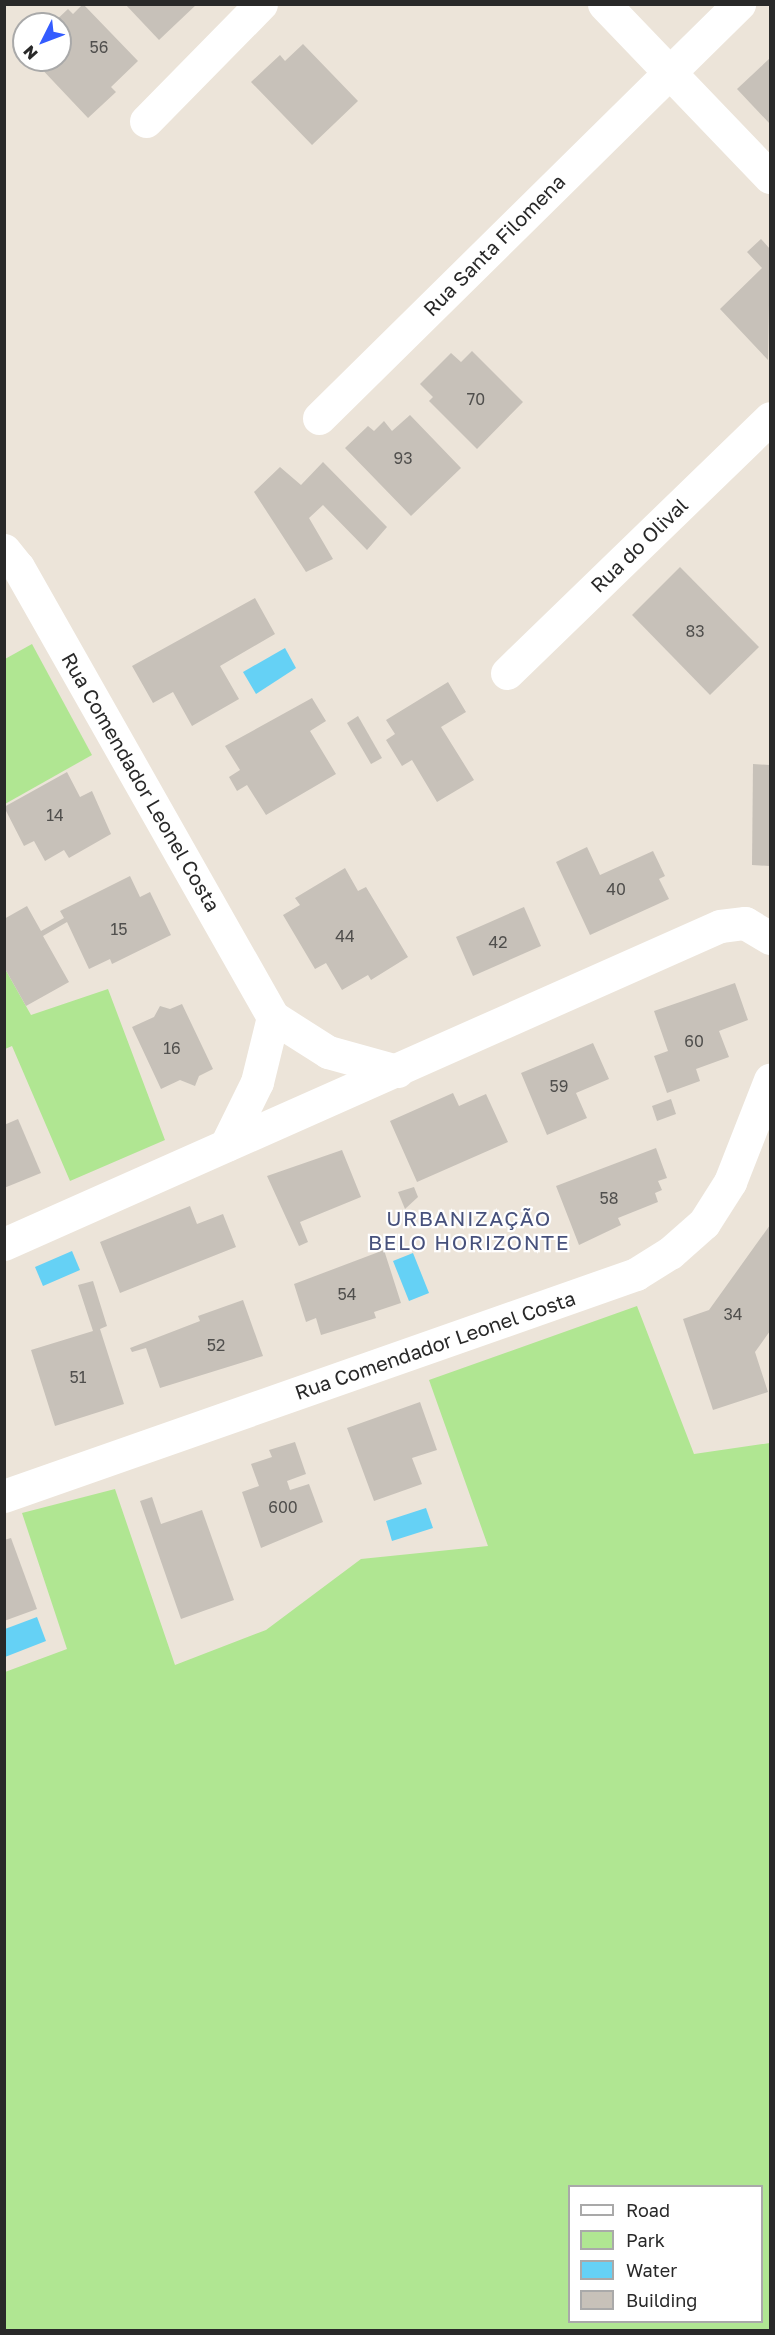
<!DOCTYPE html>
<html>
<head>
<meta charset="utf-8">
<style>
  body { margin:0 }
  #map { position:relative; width:775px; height:2335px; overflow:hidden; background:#ece4d9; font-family:"Golos Text",sans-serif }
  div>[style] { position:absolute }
  .green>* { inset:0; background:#b0e692 }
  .water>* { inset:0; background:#65d1f5 }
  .building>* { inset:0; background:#c7c1b9 }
  .street>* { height:33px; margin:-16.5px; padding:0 16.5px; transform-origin:16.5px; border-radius:16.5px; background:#fff }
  span { translate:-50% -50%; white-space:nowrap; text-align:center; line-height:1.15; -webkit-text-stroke:4.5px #fff; paint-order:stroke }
  .number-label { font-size:16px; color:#504f4d }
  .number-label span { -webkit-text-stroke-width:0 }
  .street-label { font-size:20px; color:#292929 }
  .neighbourhood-label { font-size:21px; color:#47517c; letter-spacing:1.5px }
  .frame { position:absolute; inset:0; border:6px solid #292929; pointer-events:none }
  .legend { position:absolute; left:568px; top:2185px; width:195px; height:138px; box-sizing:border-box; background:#fff; border:2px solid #a9a9a9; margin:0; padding:8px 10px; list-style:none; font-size:18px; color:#292929 }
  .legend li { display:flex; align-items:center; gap:12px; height:30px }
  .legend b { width:30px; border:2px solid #a9a9a9 }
  .north { position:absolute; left:12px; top:12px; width:60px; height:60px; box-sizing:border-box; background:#fff; border:2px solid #a9a9a9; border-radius:50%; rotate:228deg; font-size:16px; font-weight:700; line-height:24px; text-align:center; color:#292929 }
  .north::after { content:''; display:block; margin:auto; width:21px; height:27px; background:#345cff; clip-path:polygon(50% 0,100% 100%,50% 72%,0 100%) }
</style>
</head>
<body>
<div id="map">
  <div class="green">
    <i style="clip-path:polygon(32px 644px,92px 755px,5px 804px,5px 659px)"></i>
    <i style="clip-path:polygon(4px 967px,31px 1015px,108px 989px,165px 1140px,70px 1181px,12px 1046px,5px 1049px)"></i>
    <i style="clip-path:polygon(evenodd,637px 1306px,694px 1454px,770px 1443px,770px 2330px,5px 2330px,5px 1672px,67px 1649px,22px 1513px,115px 1489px,175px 1665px,266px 1630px,361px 1559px,488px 1546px,429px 1380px,637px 1306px,570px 2186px,762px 2186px,762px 2322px,570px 2322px,570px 2186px)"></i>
  </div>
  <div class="water">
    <i style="clip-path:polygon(285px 648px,296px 668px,256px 694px,243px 672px)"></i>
    <i style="clip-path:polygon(72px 1251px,80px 1270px,43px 1286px,35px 1267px)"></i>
    <i style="clip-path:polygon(413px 1253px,429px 1293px,409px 1301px,393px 1261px)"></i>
    <i style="clip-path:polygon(426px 1508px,433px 1528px,392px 1541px,386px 1521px)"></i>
    <i style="clip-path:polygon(37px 1617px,46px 1641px,5px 1657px,5px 1629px)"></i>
  </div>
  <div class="building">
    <i style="clip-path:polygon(83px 4px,138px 61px,111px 87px,116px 92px,88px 118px,36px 63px,60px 60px,60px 24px,52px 24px,68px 9px,73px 14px)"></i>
    <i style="clip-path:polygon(125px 4px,197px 4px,159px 40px)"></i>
    <i style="clip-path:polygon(303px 44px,358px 101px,312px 145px,251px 82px,280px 55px,285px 61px)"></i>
    <i style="clip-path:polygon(770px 58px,770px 124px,737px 89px)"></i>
    <i style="clip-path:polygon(761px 239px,770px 249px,768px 360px,720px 309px,762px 268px,747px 252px)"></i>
    <i style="clip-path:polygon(472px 351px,523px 402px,477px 449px,429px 401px,433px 397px,420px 384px,451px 353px,461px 362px)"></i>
    <i style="clip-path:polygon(410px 415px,461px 468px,411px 516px,345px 448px,368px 426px,374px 431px,384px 421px,392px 431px)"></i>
    <i style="clip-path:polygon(323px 462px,387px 527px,367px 550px,323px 505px,309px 518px,333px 559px,306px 572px,254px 492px,280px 467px,301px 485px)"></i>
    <i style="clip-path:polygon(680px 567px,759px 647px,710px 695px,632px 615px)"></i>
    <i style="clip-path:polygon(255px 598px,275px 634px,220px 666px,239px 699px,192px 726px,173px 692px,153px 703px,132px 666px)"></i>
    <i style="clip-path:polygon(448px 682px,466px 712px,441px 727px,474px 780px,437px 802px,412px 760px,402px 766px,386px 740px,395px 734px,386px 720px)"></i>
    <i style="clip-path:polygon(312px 698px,326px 721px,310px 731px,336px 774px,266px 815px,247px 785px,237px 791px,229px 777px,240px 770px,225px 746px)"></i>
    <i style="clip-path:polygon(358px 716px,382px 758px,371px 764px,347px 723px)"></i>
    <i style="clip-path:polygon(753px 764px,770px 765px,770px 866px,752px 865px)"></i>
    <i style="clip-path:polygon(67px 772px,80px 797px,92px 791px,111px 834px,69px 858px,64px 850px,45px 861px,34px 841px,24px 846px,4px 807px)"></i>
    <i style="clip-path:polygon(587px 847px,600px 875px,653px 851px,665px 876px,659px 879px,669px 899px,590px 935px,556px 862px)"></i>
    <i style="clip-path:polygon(345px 868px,358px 891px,366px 887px,408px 957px,371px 980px,368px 975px,342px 990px,326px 963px,315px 969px,283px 915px,300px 905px,295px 898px)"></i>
    <i style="clip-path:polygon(130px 876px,140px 897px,150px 892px,171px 935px,112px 964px,110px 959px,89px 969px,67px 922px,43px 936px,69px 982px,26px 1006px,4px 967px,4px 919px,27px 906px,41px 931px,64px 918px,60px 911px)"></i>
    <i style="clip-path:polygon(524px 907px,541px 946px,473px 976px,456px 937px)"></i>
    <i style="clip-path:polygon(735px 983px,748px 1020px,719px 1031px,729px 1057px,696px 1069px,700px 1081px,667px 1093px,654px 1056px,668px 1051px,654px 1011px)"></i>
    <i style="clip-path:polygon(182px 1004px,213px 1069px,199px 1076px,195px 1086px,180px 1080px,161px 1089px,132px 1027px,154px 1017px,160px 1006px,170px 1009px)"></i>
    <i style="clip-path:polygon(593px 1043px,609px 1079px,576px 1093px,587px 1118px,547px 1135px,521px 1073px)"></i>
    <i style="clip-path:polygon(453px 1093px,459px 1106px,486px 1094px,508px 1142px,417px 1182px,390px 1121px)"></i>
    <i style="clip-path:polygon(671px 1099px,676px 1114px,657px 1121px,652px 1106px)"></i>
    <i style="clip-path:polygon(18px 1119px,41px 1173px,4px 1188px,4px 1125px)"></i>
    <i style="clip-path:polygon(656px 1148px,667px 1178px,658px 1181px,662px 1190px,655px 1193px,658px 1202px,618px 1218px,621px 1225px,579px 1245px,556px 1186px)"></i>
    <i style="clip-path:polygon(342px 1150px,361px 1197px,300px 1222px,308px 1242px,299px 1246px,267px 1176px)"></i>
    <i style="clip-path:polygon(414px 1187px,418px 1197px,405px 1209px,398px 1192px)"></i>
    <i style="clip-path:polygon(190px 1206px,197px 1224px,223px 1214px,236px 1247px,120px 1293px,100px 1242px)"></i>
    <i style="clip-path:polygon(770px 1225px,770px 1331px,755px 1352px,768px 1392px,713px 1410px,683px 1319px,709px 1310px)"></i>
    <i style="clip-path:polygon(384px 1250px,401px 1303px,374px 1312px,376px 1318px,321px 1335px,316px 1318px,306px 1322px,294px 1284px)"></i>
    <i style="clip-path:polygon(93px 1281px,107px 1326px,100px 1329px,124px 1404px,55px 1426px,31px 1350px,93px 1331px,78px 1285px)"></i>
    <i style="clip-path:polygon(243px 1300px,263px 1356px,160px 1388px,146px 1348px,132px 1352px,130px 1348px,200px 1321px,198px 1316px)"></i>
    <i style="clip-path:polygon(420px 1402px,437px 1450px,412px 1458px,422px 1484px,374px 1501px,347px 1428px)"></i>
    <i style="clip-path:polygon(295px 1442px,306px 1474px,287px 1481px,290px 1490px,309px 1484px,323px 1522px,261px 1548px,242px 1492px,259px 1486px,251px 1464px,272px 1457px,269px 1450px)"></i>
    <i style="clip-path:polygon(152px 1497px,161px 1524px,202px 1510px,234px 1600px,181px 1619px,140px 1501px)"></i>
    <i style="clip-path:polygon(11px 1538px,37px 1609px,4px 1621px,4px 1540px)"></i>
  </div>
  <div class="street">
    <i style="left:604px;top:4px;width:240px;rotate:46.2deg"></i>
    <i style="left:146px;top:121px;width:164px;rotate:-45.5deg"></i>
    <i style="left:319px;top:418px;width:590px;rotate:-44.59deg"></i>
    <i style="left:4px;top:550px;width:22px;rotate:51deg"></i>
    <i style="left:18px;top:567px;width:517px;rotate:60.46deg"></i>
    <i style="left:273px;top:1017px;width:65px;rotate:32.5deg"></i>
    <i style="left:328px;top:1052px;width:72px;rotate:15.4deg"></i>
    <i style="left:507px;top:673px;width:366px;rotate:-44.1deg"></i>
    <i style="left:226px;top:1145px;width:70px;rotate:-63.8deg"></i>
    <i style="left:257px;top:1082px;width:67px;rotate:-76.2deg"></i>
    <i style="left:4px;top:1244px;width:783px;rotate:-23.95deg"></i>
    <i style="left:720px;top:926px;width:25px;rotate:-7deg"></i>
    <i style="left:745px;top:923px;width:29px;rotate:31deg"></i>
    <i style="left:4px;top:1496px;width:670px;rotate:-19.35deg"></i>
    <i style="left:636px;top:1274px;width:40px;rotate:-32deg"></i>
    <i style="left:670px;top:1253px;width:45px;rotate:-41.4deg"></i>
    <i style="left:704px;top:1223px;width:49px;rotate:-57.6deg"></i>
    <i style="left:730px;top:1182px;width:110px;rotate:-68.6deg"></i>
  </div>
  <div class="number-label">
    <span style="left:99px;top:47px">56</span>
    <span style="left:476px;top:399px">70</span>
    <span style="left:403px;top:458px">93</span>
    <span style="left:695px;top:631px">83</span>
    <span style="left:55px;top:815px">14</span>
    <span style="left:616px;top:889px">40</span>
    <span style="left:119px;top:929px">15</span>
    <span style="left:345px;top:936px">44</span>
    <span style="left:498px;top:942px">42</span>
    <span style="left:694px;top:1041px">60</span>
    <span style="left:172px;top:1048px">16</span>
    <span style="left:559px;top:1086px">59</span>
    <span style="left:609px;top:1198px">58</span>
    <span style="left:347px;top:1294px">54</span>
    <span style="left:733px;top:1314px">34</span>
    <span style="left:216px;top:1345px">52</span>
    <span style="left:78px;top:1377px">51</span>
    <span style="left:283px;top:1507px">600</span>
  </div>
  <div class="street-label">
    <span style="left:494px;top:245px;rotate:-45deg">Rua Santa Filomena</span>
    <span style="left:639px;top:545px;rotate:-44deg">Rua do Olival</span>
    <span style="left:141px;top:782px;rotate:60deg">Rua Comendador Leonel Costa</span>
    <span style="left:435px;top:1345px;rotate:-19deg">Rua Comendador Leonel Costa</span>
  </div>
  <div class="neighbourhood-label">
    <span style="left:469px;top:1230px">URBANIZAÇÃO<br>BELO HORIZONTE</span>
  </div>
  <div class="frame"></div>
  <ul class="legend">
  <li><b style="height:8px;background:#fff"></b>Road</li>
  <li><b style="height:16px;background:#b0e692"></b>Park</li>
  <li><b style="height:16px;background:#65d1f5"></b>Water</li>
  <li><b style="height:16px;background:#c7c1b9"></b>Building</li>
  </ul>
  <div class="north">N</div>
</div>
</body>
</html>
